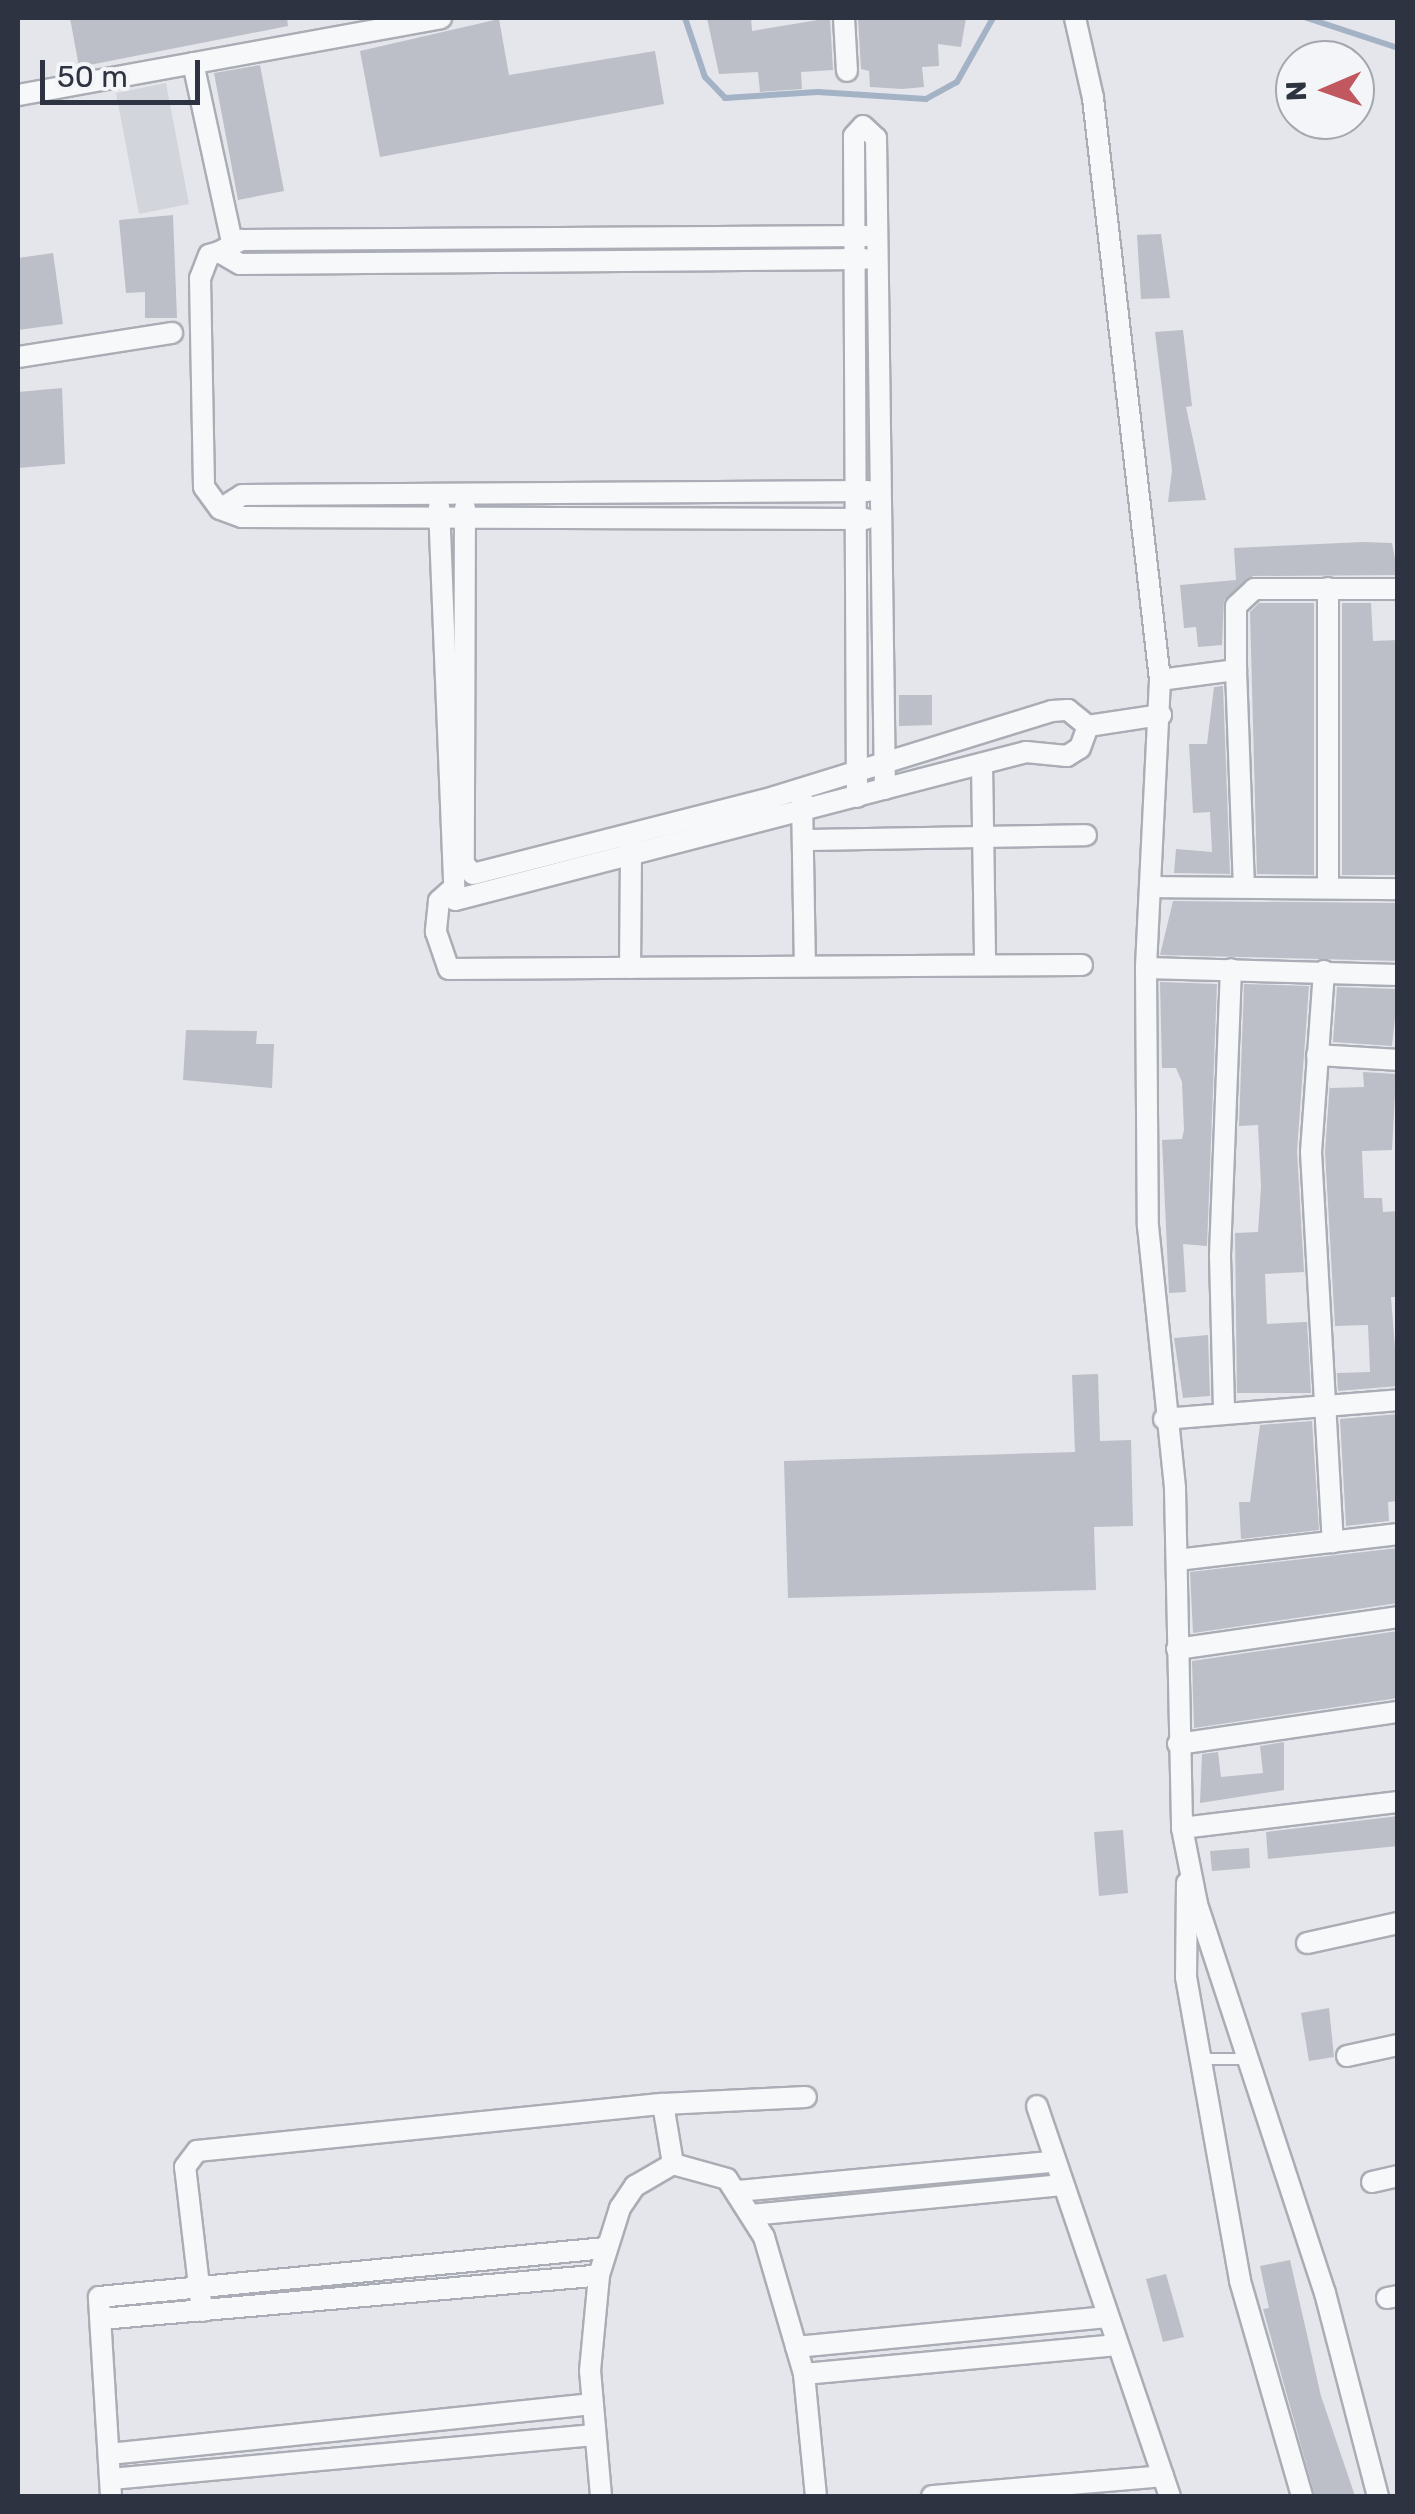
<!DOCTYPE html>
<html>
<head>
<meta charset="utf-8">
<style>
  body { margin:0 }
  #map { position:relative; width:1415px; height:2514px; overflow:hidden; background:#e5e6eb; font-family:Rubik,sans-serif }
  div>[style] { position:absolute }
  .built>* { inset:0; background:#d3d5dc }
  .stream>* { height:6px; margin:-3px; padding:0 3px; transform-origin:3px; border-radius:3px; background:#a4b2c6 }
  .building>* { inset:0; background:#bcbfc7 }
  .roads { filter:drop-shadow(2px 0 #aaadb5) drop-shadow(-2px 0 #aaadb5) drop-shadow(0 2px #aaadb5) drop-shadow(0 -2px #aaadb5) }
  .service>* { height:10px; margin:-5px; padding:0 5px; transform-origin:5px; border-radius:5px; background:#f7f8f9 }
  .minor>* { height:20px; margin:-10px; padding:0 10px; transform-origin:10px; border-radius:10px; background:#f7f8f9 }
  span { translate:-50% -50%; white-space:nowrap; text-align:center; line-height:1.15; -webkit-text-stroke:8px #f4f5f8; paint-order:stroke }
  .frame { position:absolute; inset:0; border:20px solid #2e3341; pointer-events:none }
  .north { position:absolute; left:1275px; top:40px; width:100px; height:100px; box-sizing:border-box; background:#f4f5f8; border:2px solid #a5a7af; border-radius:50%; rotate:268deg; font-size:28px; font-weight:700; line-height:40px; text-align:center; color:#2e3341 }
  .north::after { content:''; display:block; margin:auto; width:35px; height:45px; background:#c1585f; clip-path:polygon(50% 0,100% 100%,50% 72%,0 100%) }
  .scale { position:absolute; left:40px; top:60px; width:160px; height:45px; box-sizing:border-box; border:5px solid #2e3341; border-top:0; padding-left:12px; font-size:30px; line-height:35px; white-space:nowrap; color:#2e3341; -webkit-text-stroke:8px #f4f5f8; paint-order:stroke }
</style>
</head>
<body>
<div id="map">
  <div class="built">
    <i style="clip-path:polygon(166px 83px,189px 204px,139px 214px,116px 93px)"></i>
  </div>
  <div class="stream">
    <i style="left:685px;top:18px;width:62px;rotate:71.3deg"></i>
    <i style="left:705px;top:77px;width:29px;rotate:46deg"></i>
    <i style="left:725px;top:98px;width:93px;rotate:-3.7deg"></i>
    <i style="left:818px;top:92px;width:108px;rotate:3.7deg"></i>
    <i style="left:926px;top:99px;width:35px;rotate:-29deg"></i>
    <i style="left:957px;top:82px;width:73px;rotate:-60.6deg"></i>
    <i style="left:1307px;top:18px;width:96px;rotate:18.2deg"></i>
  </div>
  <div class="building">
    <i style="clip-path:polygon(70px 18px,287px 18px,288px 26px,79px 67px)"></i>
    <i style="clip-path:polygon(707px 18px,751px 18px,752px 31px,830px 18px,833px 70px,801px 72px,802px 89px,760px 92px,758px 72px,719px 74px)"></i>
    <i style="clip-path:polygon(858px 18px,966px 18px,961px 47px,938px 44px,939px 66px,922px 67px,924px 87px,902px 89px,870px 87px,869px 71px,861px 69px)"></i>
    <i style="clip-path:polygon(499px 19px,509px 75px,655px 51px,664px 104px,380px 157px,360px 51px)"></i>
    <i style="clip-path:polygon(260px 65px,284px 191px,238px 200px,214px 73px)"></i>
    <i style="clip-path:polygon(173px 215px,177px 318px,145px 318px,145px 292px,126px 293px,119px 220px)"></i>
    <i style="clip-path:polygon(1161px 234px,1170px 298px,1141px 299px,1137px 235px)"></i>
    <i style="clip-path:polygon(53px 253px,63px 324px,18px 330px,18px 258px)"></i>
    <i style="clip-path:polygon(1183px 330px,1192px 406px,1186px 407px,1206px 500px,1168px 502px,1172px 470px,1155px 332px)"></i>
    <i style="clip-path:polygon(62px 388px,65px 464px,18px 468px,18px 392px)"></i>
    <i style="clip-path:polygon(1363px 542px,1392px 543px,1398px 575px,1253px 576px,1224px 600px,1222px 645px,1198px 647px,1196px 627px,1184px 628px,1180px 585px,1236px 580px,1234px 548px)"></i>
    <i style="clip-path:polygon(1259px 603px,1314px 603px,1314px 875px,1257px 874px,1250px 612px)"></i>
    <i style="clip-path:polygon(1342px 603px,1371px 603px,1373px 641px,1398px 640px,1398px 875px,1342px 875px)"></i>
    <i style="clip-path:polygon(1223px 686px,1230px 874px,1174px 873px,1176px 849px,1212px 852px,1210px 812px,1193px 813px,1189px 744px,1207px 744px,1214px 687px)"></i>
    <i style="clip-path:polygon(899px 695px,932px 695px,932px 725px,899px 726px)"></i>
    <i style="clip-path:polygon(1173px 901px,1398px 903px,1398px 961px,1160px 955px)"></i>
    <i style="clip-path:polygon(1160px 982px,1217px 984px,1207px 1246px,1183px 1244px,1186px 1292px,1169px 1293px,1162px 1140px,1182px 1139px,1184px 1130px,1182px 1082px,1176px 1068px,1162px 1068px)"></i>
    <i style="clip-path:polygon(1244px 984px,1309px 986px,1297px 1151px,1304px 1272px,1265px 1274px,1267px 1324px,1307px 1322px,1311px 1393px,1237px 1393px,1235px 1233px,1258px 1232px,1261px 1187px,1258px 1125px,1239px 1126px)"></i>
    <i style="clip-path:polygon(1337px 987px,1398px 989px,1392px 1046px,1333px 1042px)"></i>
    <i style="clip-path:polygon(186px 1030px,257px 1031px,256px 1044px,274px 1044px,272px 1088px,183px 1080px)"></i>
    <i style="clip-path:polygon(1363px 1072px,1396px 1074px,1392px 1150px,1362px 1151px,1364px 1198px,1382px 1198px,1383px 1212px,1398px 1211px,1398px 1297px,1391px 1297px,1398px 1386px,1338px 1391px,1337px 1373px,1370px 1372px,1368px 1325px,1335px 1326px,1325px 1152px,1330px 1081px,1330px 1088px,1364px 1087px)"></i>
    <i style="clip-path:polygon(1208px 1335px,1210px 1396px,1183px 1398px,1174px 1338px)"></i>
    <i style="clip-path:polygon(1098px 1374px,1100px 1441px,1131px 1440px,1133px 1526px,1094px 1527px,1096px 1590px,788px 1598px,784px 1461px,1075px 1452px,1072px 1375px)"></i>
    <i style="clip-path:polygon(1398px 1414px,1398px 1501px,1388px 1502px,1389px 1521px,1346px 1526px,1340px 1419px)"></i>
    <i style="clip-path:polygon(1312px 1421px,1319px 1530px,1241px 1539px,1239px 1502px,1250px 1502px,1260px 1425px)"></i>
    <i style="clip-path:polygon(1398px 1548px,1398px 1603px,1193px 1633px,1190px 1572px)"></i>
    <i style="clip-path:polygon(1398px 1631px,1398px 1698px,1194px 1728px,1192px 1661px)"></i>
    <i style="clip-path:polygon(1284px 1742px,1284px 1790px,1200px 1803px,1202px 1754px,1218px 1752px,1221px 1777px,1263px 1773px,1260px 1746px)"></i>
    <i style="clip-path:polygon(1398px 1816px,1398px 1846px,1268px 1859px,1266px 1832px)"></i>
    <i style="clip-path:polygon(1123px 1830px,1128px 1893px,1099px 1896px,1094px 1832px)"></i>
    <i style="clip-path:polygon(1249px 1848px,1250px 1868px,1212px 1871px,1210px 1851px)"></i>
    <i style="clip-path:polygon(1329px 2008px,1334px 2057px,1309px 2061px,1301px 2013px)"></i>
    <i style="clip-path:polygon(1290px 2260px,1321px 2396px,1355px 2496px,1315px 2496px,1263px 2309px,1269px 2308px,1260px 2266px)"></i>
    <i style="clip-path:polygon(1166px 2274px,1184px 2337px,1163px 2342px,1146px 2279px)"></i>
  </div>
  <div class="roads">
    <div class="service">
      <i style="left:1202px;top:2059px;width:47px"></i>
    </div>
    <div class="minor">
      <i style="left:844px;top:18px;width:53px;rotate:86.8deg"></i>
      <i style="left:1075px;top:18px;width:82px;rotate:77.3deg"></i>
      <i style="left:1093px;top:98px;width:586px;rotate:83.43deg"></i>
      <i style="left:1160px;top:680px;width:288px;rotate:92.8deg"></i>
      <i style="left:1146px;top:968px;width:258px;rotate:89.6deg"></i>
      <i style="left:1148px;top:1226px;width:264px;rotate:84.1deg"></i>
      <i style="left:1175px;top:1489px;width:339px;rotate:88.8deg"></i>
      <i style="left:1182px;top:1828px;width:77px;rotate:78.8deg"></i>
      <i style="left:1197px;top:1904px;width:410px;rotate:71.8deg"></i>
      <i style="left:1325px;top:2293px;width:210px;rotate:75.4deg"></i>
      <i style="left:193px;top:63px;width:183px;rotate:77.7deg"></i>
      <i style="left:18px;top:95px;width:430px;rotate:-10.3deg"></i>
      <i style="left:219px;top:252px;width:10px;rotate:163deg"></i>
      <i style="left:209px;top:255px;width:25px;rotate:111deg"></i>
      <i style="left:200px;top:278px;width:209px;rotate:88.9deg"></i>
      <i style="left:204px;top:487px;width:27px;rotate:54deg"></i>
      <i style="left:864px;top:259px;width:624px;rotate:179.54deg"></i>
      <i style="left:240px;top:264px;width:24px;rotate:-150deg"></i>
      <i style="left:219px;top:252px;width:26px;rotate:-28deg"></i>
      <i style="left:242px;top:240px;width:624px;rotate:-0.37deg"></i>
      <i style="left:18px;top:357px;width:156px;rotate:-8.9deg"></i>
      <i style="left:439px;top:506px;width:394px;rotate:87.7deg"></i>
      <i style="left:455px;top:900px;width:590px;rotate:-14.53deg"></i>
      <i style="left:1026px;top:752px;width:41px;rotate:5.6deg"></i>
      <i style="left:1067px;top:756px;width:15px;rotate:-32deg"></i>
      <i style="left:1080px;top:748px;width:23px;rotate:-70deg"></i>
      <i style="left:465px;top:508px;width:356px;rotate:90.2deg"></i>
      <i style="left:464px;top:864px;width:13px;rotate:48deg"></i>
      <i style="left:473px;top:874px;width:311px;rotate:-14.3deg"></i>
      <i style="left:774px;top:797px;width:291px;rotate:-17.2deg"></i>
      <i style="left:1052px;top:711px;width:16px;rotate:-4deg"></i>
      <i style="left:1068px;top:710px;width:26px;rotate:39deg"></i>
      <i style="left:866px;top:519px;width:624px;rotate:-179.82deg"></i>
      <i style="left:242px;top:517px;width:23px;rotate:-160deg"></i>
      <i style="left:220px;top:509px;width:26px;rotate:-32deg"></i>
      <i style="left:242px;top:495px;width:626px;rotate:-0.37deg"></i>
      <i style="left:1328px;top:588px;width:299px;rotate:90deg"></i>
      <i style="left:1236px;top:670px;width:214px;rotate:87.9deg"></i>
      <i style="left:1160px;top:680px;width:77px;rotate:-7.5deg"></i>
      <i style="left:1236px;top:670px;width:64px;rotate:-90deg"></i>
      <i style="left:1236px;top:606px;width:25px;rotate:-43deg"></i>
      <i style="left:1254px;top:589px;width:144px"></i>
      <i style="left:1088px;top:726px;width:74px;rotate:-8.6deg"></i>
      <i style="left:982px;top:764px;width:201px;rotate:89.1deg"></i>
      <i style="left:857px;top:797px;width:661px;rotate:-90.26deg"></i>
      <i style="left:854px;top:136px;width:13px;rotate:-48deg"></i>
      <i style="left:863px;top:126px;width:18px;rotate:43deg"></i>
      <i style="left:876px;top:138px;width:651px;rotate:89.21deg"></i>
      <i style="left:802px;top:798px;width:167px;rotate:89deg"></i>
      <i style="left:805px;top:840px;width:281px;rotate:-1deg"></i>
      <i style="left:1152px;top:887px;width:246px;rotate:0.5deg"></i>
      <i style="left:450px;top:891px;width:15px;rotate:138deg"></i>
      <i style="left:439px;top:901px;width:31px;rotate:96deg"></i>
      <i style="left:436px;top:932px;width:39px;rotate:71deg"></i>
      <i style="left:449px;top:969px;width:633px;rotate:-0.36deg"></i>
      <i style="left:630px;top:968px;width:123px;rotate:-89.5deg"></i>
      <i style="left:1146px;top:968px;width:252px;rotate:1.6deg"></i>
      <i style="left:1324px;top:971px;width:181px;rotate:94.1deg"></i>
      <i style="left:1311px;top:1152px;width:391px;rotate:86.8deg"></i>
      <i style="left:1317px;top:1055px;width:81px;rotate:3.5deg"></i>
      <i style="left:1224px;top:1409px;width:154px;rotate:-91.5deg"></i>
      <i style="left:1220px;top:1255px;width:286px;rotate:-87.8deg"></i>
      <i style="left:1164px;top:1419px;width:235px;rotate:-4.6deg"></i>
      <i style="left:1177px;top:1560px;width:223px;rotate:-6.7deg"></i>
      <i style="left:1177px;top:1649px;width:223px;rotate:-8.2deg"></i>
      <i style="left:1178px;top:1744px;width:222px;rotate:-8.3deg"></i>
      <i style="left:1182px;top:1828px;width:218px;rotate:-6.9deg"></i>
      <i style="left:1187px;top:1883px;width:94px;rotate:90.6deg"></i>
      <i style="left:1186px;top:1977px;width:309px;rotate:79.9deg"></i>
      <i style="left:1240px;top:2281px;width:224px;rotate:73.9deg"></i>
      <i style="left:1307px;top:1943px;width:93px;rotate:-12.4deg"></i>
      <i style="left:1347px;top:2056px;width:52px;rotate:-12.2deg"></i>
      <i style="left:663px;top:2104px;width:143px;rotate:-2.8deg"></i>
      <i style="left:1037px;top:2106px;width:412px;rotate:71.2deg"></i>
      <i style="left:1372px;top:2182px;width:27px;rotate:-13deg"></i>
      <i style="left:738px;top:2191px;width:316px;rotate:-5.3deg"></i>
      <i style="left:751px;top:2215px;width:310px;rotate:-5.5deg"></i>
      <i style="left:1387px;top:2298px;width:11px;rotate:-10deg"></i>
      <i style="left:202px;top:2311px;width:145px;rotate:-96.7deg"></i>
      <i style="left:185px;top:2167px;width:20px;rotate:-53deg"></i>
      <i style="left:197px;top:2151px;width:468px;rotate:-5.8deg"></i>
      <i style="left:663px;top:2104px;width:61px;rotate:80.5deg"></i>
      <i style="left:101px;top:2319px;width:500px;rotate:-5deg"></i>
      <i style="left:796px;top:2347px;width:310px;rotate:-5.5deg"></i>
      <i style="left:804px;top:2374px;width:312px;rotate:-5.3deg"></i>
      <i style="left:109px;top:2454px;width:486px;rotate:-5.9deg"></i>
      <i style="left:111px;top:2479px;width:485px;rotate:-5.2deg"></i>
      <i style="left:111px;top:2496px;width:199px;rotate:-93.5deg"></i>
      <i style="left:99px;top:2297px;width:508px;rotate:-5.53deg"></i>
      <i style="left:601px;top:2496px;width:125px;rotate:-95deg"></i>
      <i style="left:590px;top:2371px;width:96px;rotate:-84.6deg"></i>
      <i style="left:599px;top:2275px;width:70px;rotate:-72.6deg"></i>
      <i style="left:620px;top:2208px;width:27px;rotate:-56deg"></i>
      <i style="left:635px;top:2186px;width:44px;rotate:-30.1deg"></i>
      <i style="left:673px;top:2164px;width:56px;rotate:15.5deg"></i>
      <i style="left:727px;top:2179px;width:69px;rotate:57.5deg"></i>
      <i style="left:764px;top:2237px;width:143px;rotate:73.7deg"></i>
      <i style="left:804px;top:2374px;width:123px;rotate:84.4deg"></i>
      <i style="left:932px;top:2496px;width:232px;rotate:-4.9deg"></i>
    </div>
  </div>
  <div class="frame"></div>
  <div class="north">N</div>
  <div class="scale">50 m</div>
</div>
</body>
</html>
